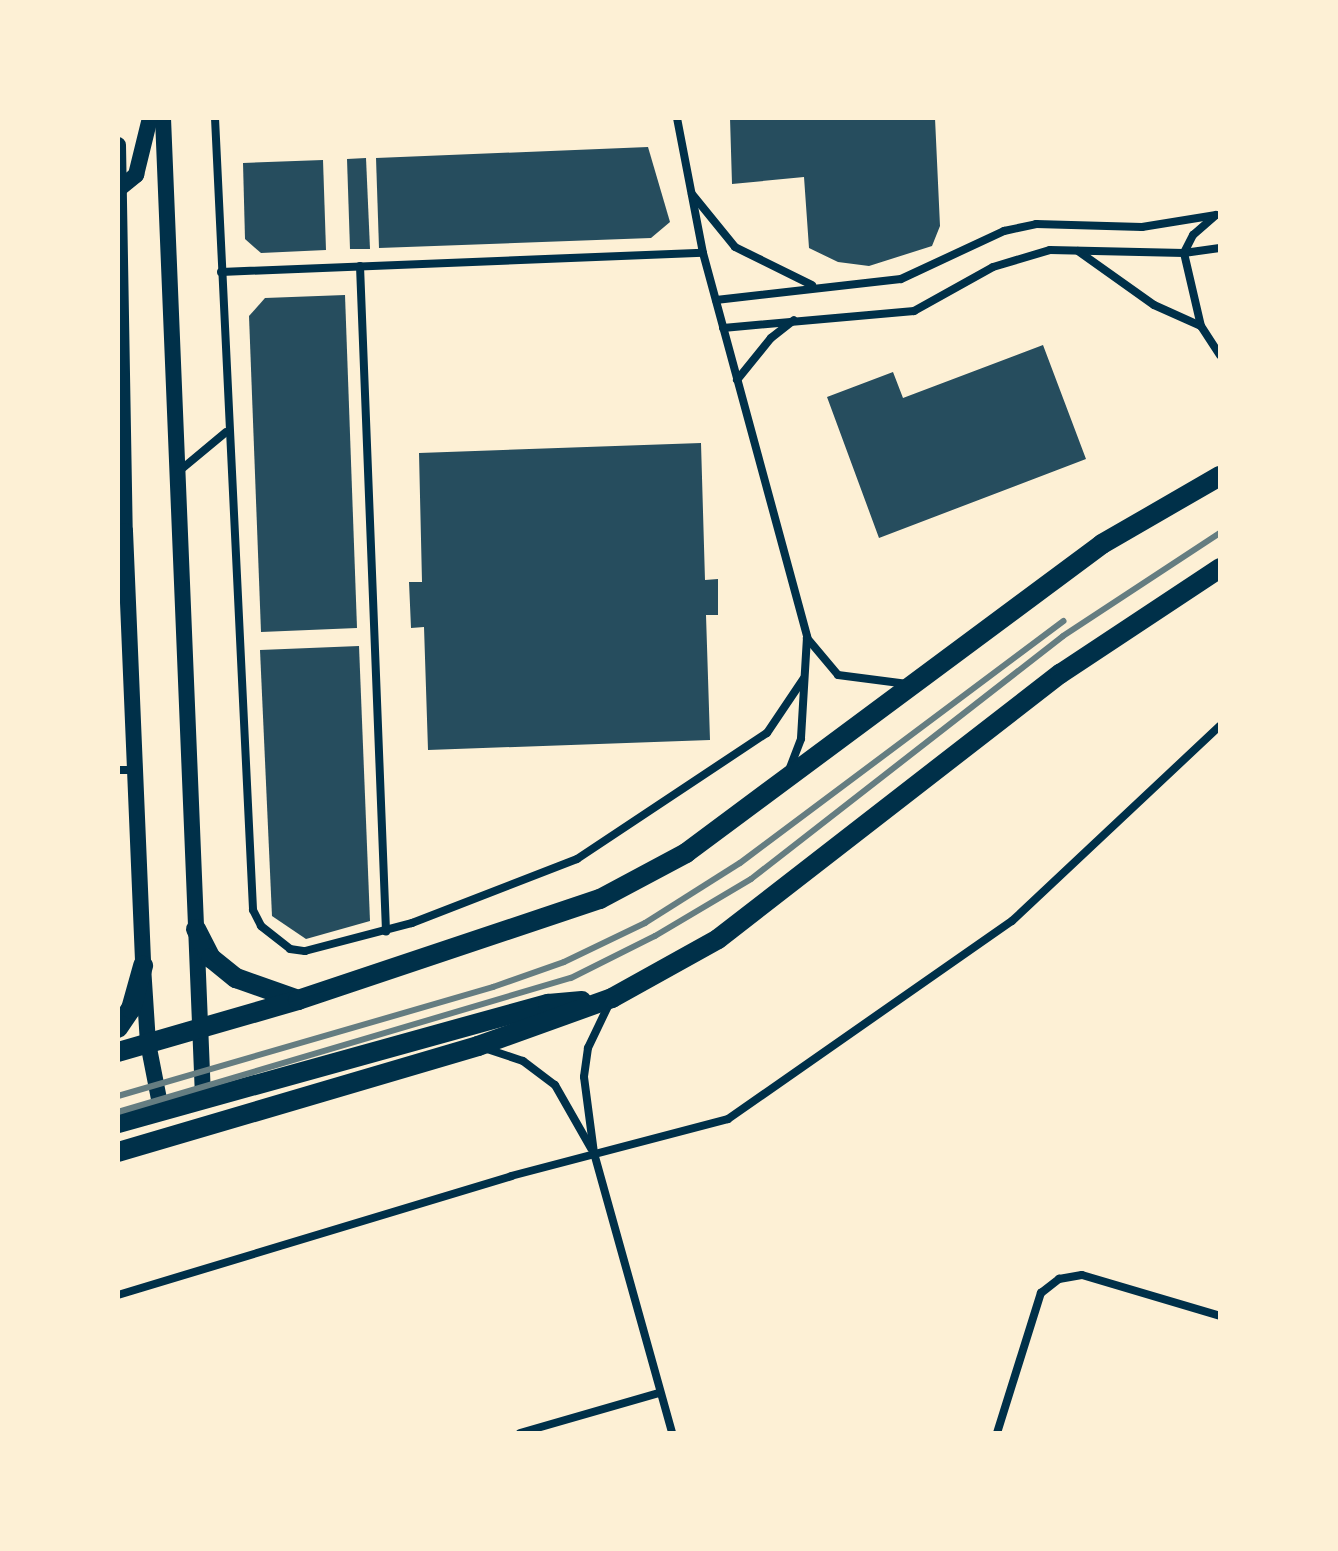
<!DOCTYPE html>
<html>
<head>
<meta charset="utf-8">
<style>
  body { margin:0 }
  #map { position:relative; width:1338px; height:1551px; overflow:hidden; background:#fdf0d5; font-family:Ubuntu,sans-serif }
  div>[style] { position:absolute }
  .building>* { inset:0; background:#264d5e }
  .minor>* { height:8px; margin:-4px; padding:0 4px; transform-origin:4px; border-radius:4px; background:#003049 }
  .secondary>* { height:16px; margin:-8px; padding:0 8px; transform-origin:8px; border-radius:8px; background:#003049 }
  .primary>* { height:20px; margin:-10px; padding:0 10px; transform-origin:10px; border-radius:10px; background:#003049 }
  .rail>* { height:6px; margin:-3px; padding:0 3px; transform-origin:3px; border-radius:3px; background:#657d81 }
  span { translate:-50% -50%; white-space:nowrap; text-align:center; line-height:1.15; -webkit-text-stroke:6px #fdf0d5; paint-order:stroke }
  .frame { position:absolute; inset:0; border:120px solid #fdf0d5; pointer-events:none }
</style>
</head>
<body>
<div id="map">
  <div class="building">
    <i style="clip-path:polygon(730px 118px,935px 118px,940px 226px,932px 246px,869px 266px,838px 262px,809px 248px,804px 177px,732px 184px)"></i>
    <i style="clip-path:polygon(648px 147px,670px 222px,651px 238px,379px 248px,376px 158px)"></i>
    <i style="clip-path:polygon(366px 158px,370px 249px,350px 249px,347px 159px)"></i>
    <i style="clip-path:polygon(323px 160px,326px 250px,261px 253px,245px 239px,243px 163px)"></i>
    <i style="clip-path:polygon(345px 295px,357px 628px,261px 632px,249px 316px,265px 298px)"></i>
    <i style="clip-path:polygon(1043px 345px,1086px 459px,879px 538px,827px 397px,893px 372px,903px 398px)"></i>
    <i style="clip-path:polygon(701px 443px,705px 580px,718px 579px,718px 615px,706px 615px,710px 740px,428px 750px,424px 627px,411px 628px,409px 582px,422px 582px,419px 453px)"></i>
    <i style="clip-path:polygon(359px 646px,370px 921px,306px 939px,272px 916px,260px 650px)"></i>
  </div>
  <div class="minor">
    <i style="left:215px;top:118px;width:793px;rotate:87.25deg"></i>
    <i style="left:253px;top:910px;width:18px;rotate:63deg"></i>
    <i style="left:261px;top:926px;width:37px;rotate:38deg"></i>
    <i style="left:290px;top:949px;width:15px;rotate:8deg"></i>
    <i style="left:305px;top:951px;width:111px;rotate:-14.7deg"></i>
    <i style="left:412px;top:923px;width:177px;rotate:-21.2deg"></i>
    <i style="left:577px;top:859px;width:228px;rotate:-33.6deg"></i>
    <i style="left:767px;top:733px;width:66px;rotate:-56.1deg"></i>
    <i style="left:677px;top:118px;width:137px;rotate:79.1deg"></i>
    <i style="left:703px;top:253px;width:398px;rotate:74.8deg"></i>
    <i style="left:807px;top:637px;width:102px;rotate:93.4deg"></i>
    <i style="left:801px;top:739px;width:33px;rotate:111deg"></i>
    <i style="left:692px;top:194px;width:68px;rotate:50.9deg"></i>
    <i style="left:735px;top:247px;width:86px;rotate:26.3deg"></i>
    <i style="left:1216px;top:215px;width:30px;rotate:139deg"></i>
    <i style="left:1193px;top:235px;width:20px;rotate:117deg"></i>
    <i style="left:1184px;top:253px;width:75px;rotate:76.9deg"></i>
    <i style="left:1201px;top:326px;width:35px;rotate:57deg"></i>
    <i style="left:1078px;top:251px;width:93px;rotate:35.4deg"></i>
    <i style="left:1154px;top:305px;width:51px;rotate:24.1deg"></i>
    <i style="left:360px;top:266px;width:666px;rotate:87.76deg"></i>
    <i style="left:221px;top:272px;width:482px;rotate:-2.3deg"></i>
    <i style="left:716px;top:300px;width:186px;rotate:-6.5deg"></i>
    <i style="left:901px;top:279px;width:114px;rotate:-25deg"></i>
    <i style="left:1004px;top:231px;width:33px;rotate:-12deg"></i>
    <i style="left:1036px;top:224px;width:106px;rotate:1.6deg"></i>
    <i style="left:1142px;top:227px;width:75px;rotate:-9.2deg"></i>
    <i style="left:723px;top:328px;width:192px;rotate:-5.1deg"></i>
    <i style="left:914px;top:311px;width:90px;rotate:-29.1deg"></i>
    <i style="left:993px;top:267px;width:59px;rotate:-16.6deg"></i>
    <i style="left:1050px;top:250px;width:134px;rotate:1.3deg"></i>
    <i style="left:1184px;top:253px;width:36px;rotate:-8deg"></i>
    <i style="left:737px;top:380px;width:54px;rotate:-51deg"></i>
    <i style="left:771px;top:338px;width:29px;rotate:-38deg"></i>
    <i style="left:178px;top:472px;width:62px;rotate:-39.8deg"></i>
    <i style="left:807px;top:638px;width:48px;rotate:50deg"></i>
    <i style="left:838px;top:675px;width:70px;rotate:7.4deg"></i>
    <i style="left:118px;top:770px;width:17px"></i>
    <i style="left:610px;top:1002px;width:51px;rotate:115.6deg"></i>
    <i style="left:588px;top:1048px;width:29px;rotate:98deg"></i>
    <i style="left:584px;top:1077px;width:77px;rotate:82.5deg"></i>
    <i style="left:594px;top:1153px;width:291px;rotate:74.4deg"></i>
    <i style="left:484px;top:1048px;width:41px;rotate:18.4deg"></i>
    <i style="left:523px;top:1061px;width:40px;rotate:37deg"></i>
    <i style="left:555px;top:1085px;width:73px;rotate:60.3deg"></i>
    <i style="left:118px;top:1295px;width:411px;rotate:-16.8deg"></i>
    <i style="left:511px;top:1176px;width:224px;rotate:-14.7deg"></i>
    <i style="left:728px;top:1119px;width:346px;rotate:-34.9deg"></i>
    <i style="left:1012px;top:921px;width:285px;rotate:-43.2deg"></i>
    <i style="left:520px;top:1433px;width:145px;rotate:-16.1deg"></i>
    <i style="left:997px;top:1433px;width:147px;rotate:-72.6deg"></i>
    <i style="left:1041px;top:1293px;width:23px;rotate:-38deg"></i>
    <i style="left:1059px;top:1279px;width:23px;rotate:-10deg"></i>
    <i style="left:1082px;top:1275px;width:144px;rotate:16.5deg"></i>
  </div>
  <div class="secondary">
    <i style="left:163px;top:118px;width:980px;rotate:87.66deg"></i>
    <i style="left:118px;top:145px;width:386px;rotate:89deg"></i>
    <i style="left:125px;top:531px;width:435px;rotate:87.6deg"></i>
    <i style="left:143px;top:966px;width:77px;rotate:86.3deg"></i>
    <i style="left:148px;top:1043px;width:67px;rotate:78.9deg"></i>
    <i style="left:120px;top:188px;width:21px;rotate:-39deg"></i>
    <i style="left:136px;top:175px;width:59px;rotate:-76.2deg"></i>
  </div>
  <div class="primary">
    <i style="left:196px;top:929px;width:33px;rotate:63deg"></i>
    <i style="left:211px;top:958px;width:32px;rotate:39deg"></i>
    <i style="left:236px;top:978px;width:66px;rotate:19.5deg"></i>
    <i style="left:118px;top:1028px;width:23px;rotate:-56deg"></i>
    <i style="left:131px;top:1009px;width:45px;rotate:-74.4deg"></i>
    <i style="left:118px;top:1052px;width:187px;rotate:-16.1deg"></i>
    <i style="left:298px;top:1000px;width:318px;rotate:-18.5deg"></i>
    <i style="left:600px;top:899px;width:98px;rotate:-28.1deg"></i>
    <i style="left:686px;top:853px;width:518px;rotate:-36.6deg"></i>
    <i style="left:1102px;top:544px;width:136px;rotate:-30deg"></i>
    <i style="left:118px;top:1123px;width:446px;rotate:-15.5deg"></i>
    <i style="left:548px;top:1004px;width:34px;rotate:-5deg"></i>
    <i style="left:118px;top:1152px;width:375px;rotate:-16.4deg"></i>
    <i style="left:478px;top:1046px;width:142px;rotate:-19.7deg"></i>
    <i style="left:612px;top:998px;width:121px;rotate:-29.1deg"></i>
    <i style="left:718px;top:939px;width:433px;rotate:-37.8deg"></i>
    <i style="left:1060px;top:674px;width:192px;rotate:-33.5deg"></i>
  </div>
  <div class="rail">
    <i style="left:118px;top:1096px;width:391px;rotate:-16.2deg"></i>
    <i style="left:493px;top:987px;width:75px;rotate:-19.4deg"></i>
    <i style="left:564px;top:962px;width:90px;rotate:-25.7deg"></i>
    <i style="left:645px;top:923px;width:112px;rotate:-32.3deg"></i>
    <i style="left:740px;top:863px;width:404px;rotate:-36.8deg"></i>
    <i style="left:118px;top:1112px;width:472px;rotate:-16.5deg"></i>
    <i style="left:571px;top:978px;width:94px;rotate:-26.6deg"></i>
    <i style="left:655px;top:936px;width:112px;rotate:-30.7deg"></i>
    <i style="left:751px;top:879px;width:395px;rotate:-37.9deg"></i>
    <i style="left:1063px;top:636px;width:188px;rotate:-33.3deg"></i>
  </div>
  <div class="frame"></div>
</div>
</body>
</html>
